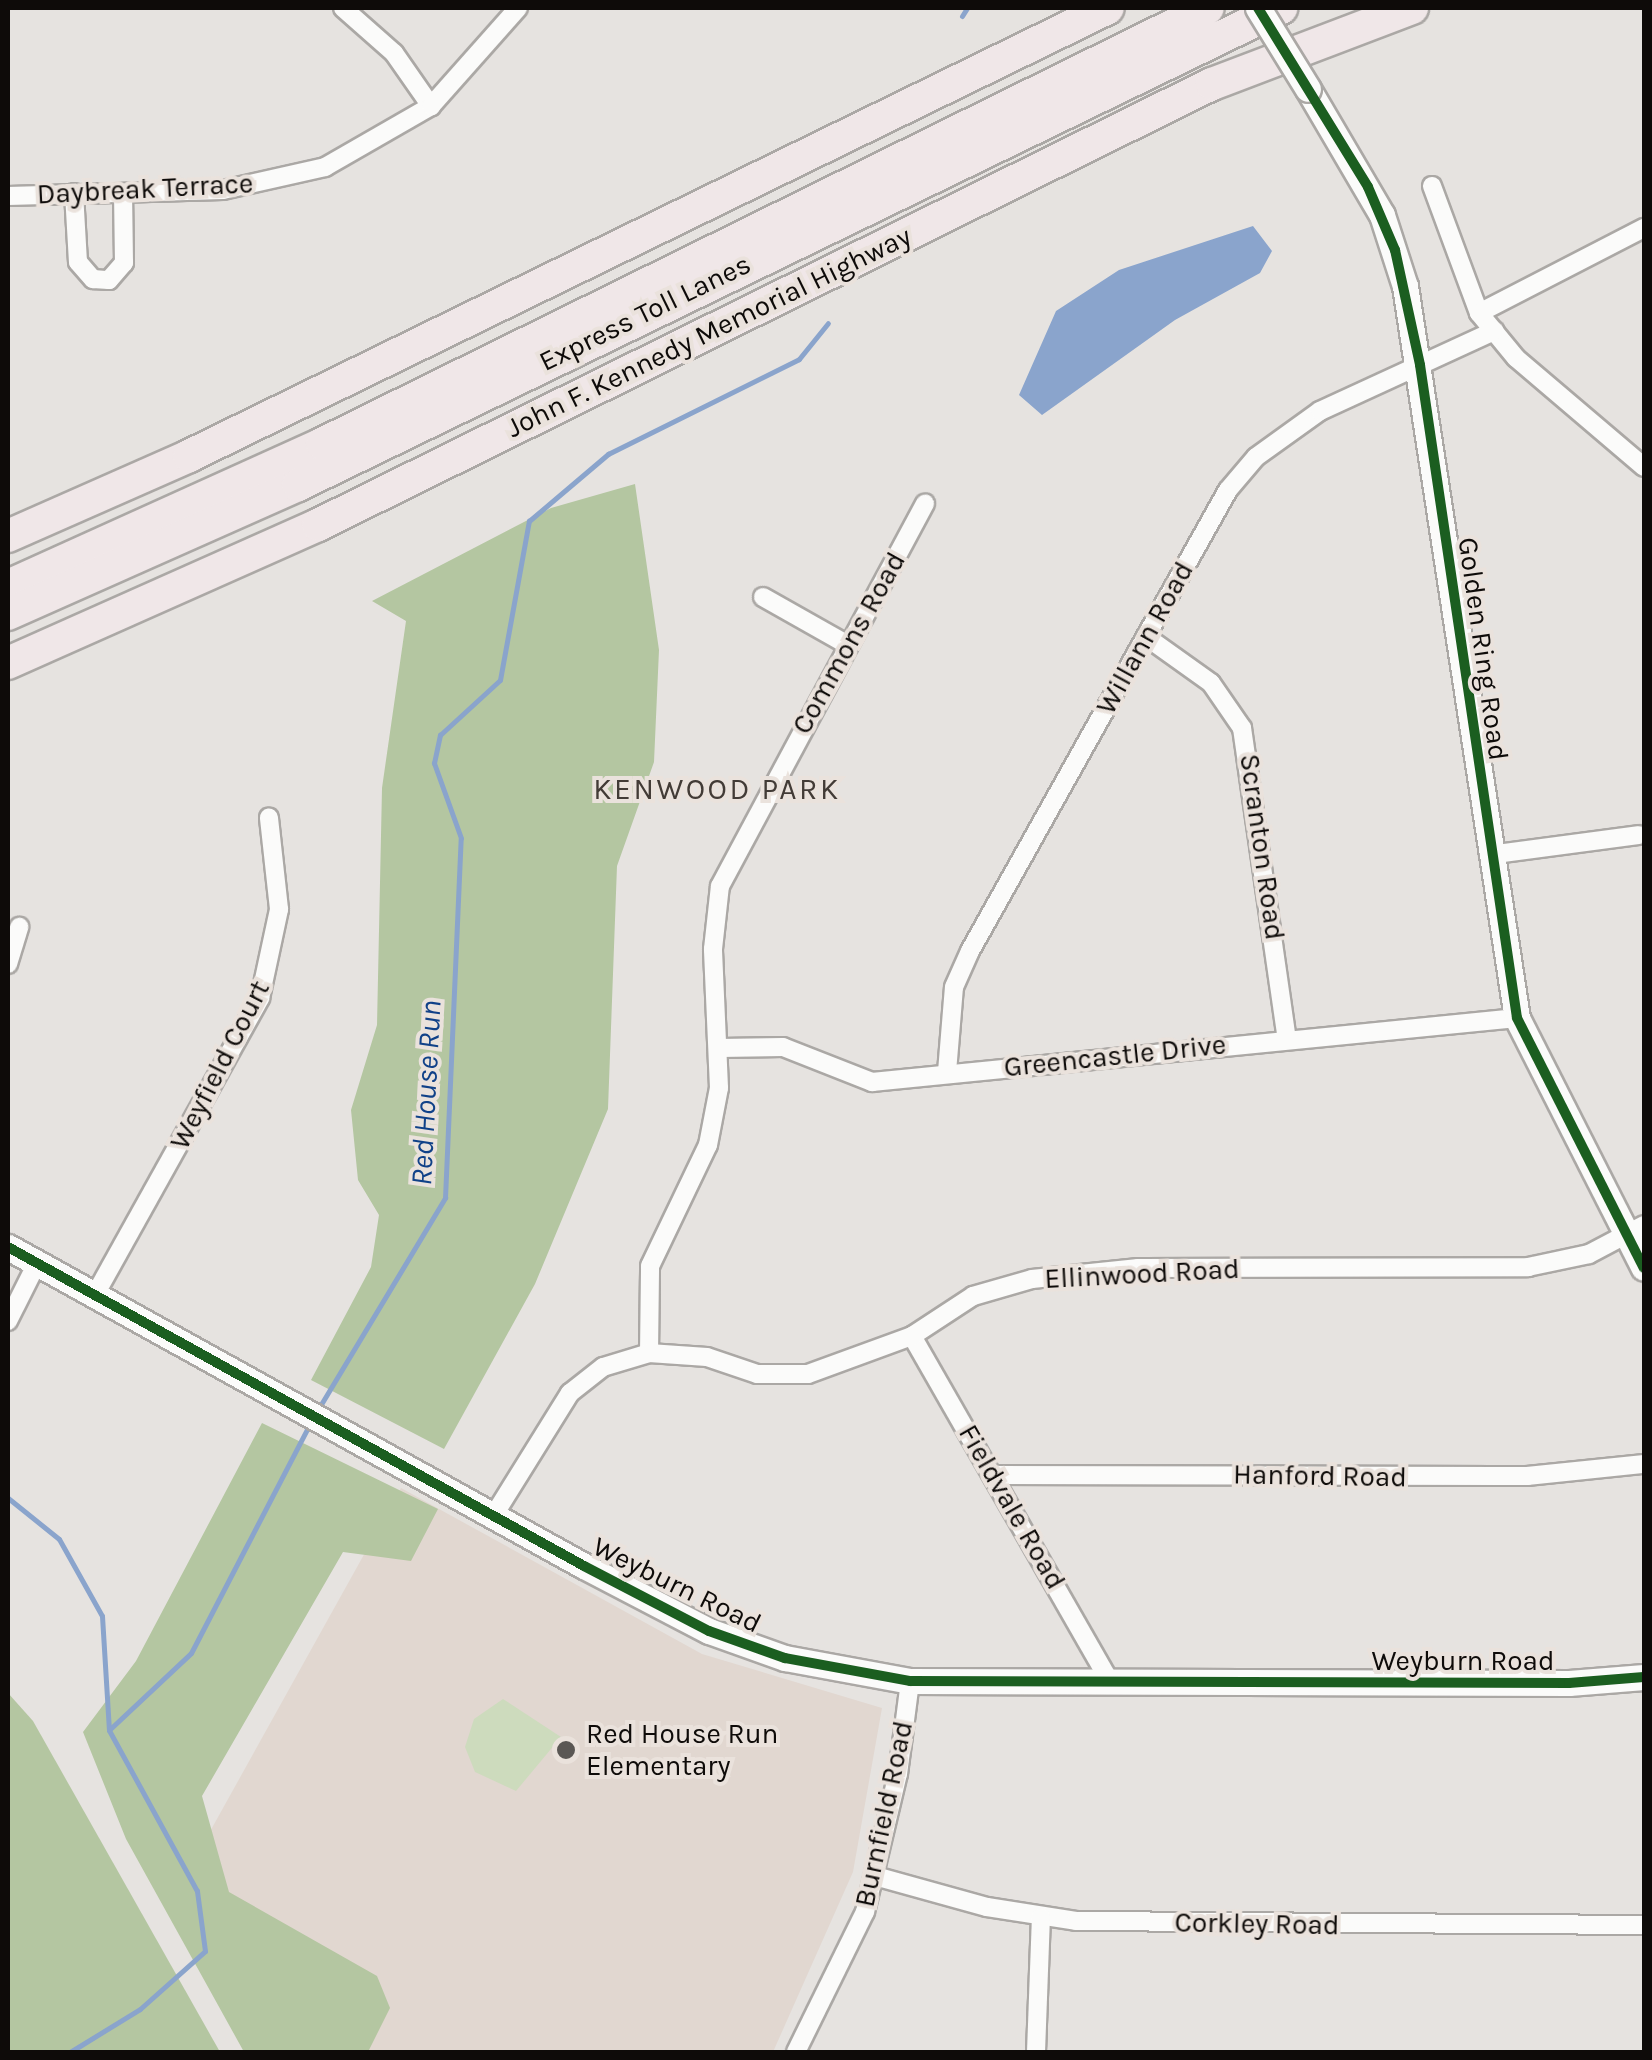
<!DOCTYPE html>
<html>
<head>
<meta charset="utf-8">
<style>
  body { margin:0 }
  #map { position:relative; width:1652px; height:2060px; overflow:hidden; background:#e6e3e0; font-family:Karla,sans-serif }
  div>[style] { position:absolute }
  .built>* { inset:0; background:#e1d7d0 }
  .green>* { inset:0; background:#cddbbd }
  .forest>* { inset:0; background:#b4c6a1 }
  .water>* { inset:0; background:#8aa4cc }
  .stream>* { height:5px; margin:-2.5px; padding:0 2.5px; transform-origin:2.5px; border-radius:2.5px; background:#8aa4cc }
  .roads { filter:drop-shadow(2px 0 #aba8a5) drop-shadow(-2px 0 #aba8a5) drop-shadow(0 2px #aba8a5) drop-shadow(0 -2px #aba8a5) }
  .street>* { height:18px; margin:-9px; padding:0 9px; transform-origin:9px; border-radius:9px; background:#fbfbfa }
  .secondary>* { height:25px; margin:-12.5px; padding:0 12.5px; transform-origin:12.5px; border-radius:12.5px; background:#fbfbfa }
  .highway>* { height:32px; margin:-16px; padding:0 16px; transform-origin:16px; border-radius:16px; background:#f0e7e8 }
  .bridges { filter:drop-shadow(2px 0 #aba8a5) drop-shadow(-2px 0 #aba8a5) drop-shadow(0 2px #aba8a5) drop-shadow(0 -2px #aba8a5) }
  .secondary-bridge>* { height:25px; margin:-12.5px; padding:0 12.5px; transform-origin:12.5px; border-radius:12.5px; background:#fbfbfa }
  .cycleway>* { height:10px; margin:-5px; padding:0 5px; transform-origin:5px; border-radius:5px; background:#1b5e20 }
  .dots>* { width:28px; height:28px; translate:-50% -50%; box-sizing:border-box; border:5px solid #eae2dc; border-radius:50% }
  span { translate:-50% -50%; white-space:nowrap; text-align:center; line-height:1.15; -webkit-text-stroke:8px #eae2dc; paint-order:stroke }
  .street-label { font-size:28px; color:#0e0b09 }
  .poi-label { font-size:28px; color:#0e0b09 }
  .left { translate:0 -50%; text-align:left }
  .neighbourhood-label { font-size:30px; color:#423b36; letter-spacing:2.5px }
  .water-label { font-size:30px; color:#104188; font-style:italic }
  .frame { position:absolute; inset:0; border:10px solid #0e0b09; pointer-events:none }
</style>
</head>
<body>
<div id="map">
  <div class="built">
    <i style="clip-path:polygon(401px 1488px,702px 1654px,882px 1708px,853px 1872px,773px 2052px,251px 2052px,188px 1871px)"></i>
  </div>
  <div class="green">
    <i style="clip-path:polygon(503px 1699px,561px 1737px,516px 1791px,475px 1772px,465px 1747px,474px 1719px)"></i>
  </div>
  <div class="forest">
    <i style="clip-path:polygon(635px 484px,659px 650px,654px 762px,617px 866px,608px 1109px,535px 1284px,444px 1449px,311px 1380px,371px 1267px,379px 1215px,358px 1180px,351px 1110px,377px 1025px,382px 788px,406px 621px,372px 601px,551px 508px)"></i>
    <i style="clip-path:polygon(262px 1423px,438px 1509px,411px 1561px,343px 1552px,202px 1796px,229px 1892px,377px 1976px,390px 2008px,368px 2052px,244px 2052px,126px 1839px,83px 1732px,136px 1661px)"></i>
    <i style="clip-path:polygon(8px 1693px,33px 1721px,220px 2052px,8px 2052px)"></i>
  </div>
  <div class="water">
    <i style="clip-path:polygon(1253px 226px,1272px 251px,1260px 273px,1175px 320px,1042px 415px,1019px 395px,1056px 311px,1119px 270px)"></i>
  </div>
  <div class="stream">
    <i style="left:962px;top:16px;width:9px;rotate:-58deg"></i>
    <i style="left:317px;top:1411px;width:249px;rotate:-59deg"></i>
    <i style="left:445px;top:1198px;width:360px;rotate:-87.5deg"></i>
    <i style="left:461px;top:838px;width:80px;rotate:-109.8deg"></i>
    <i style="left:434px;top:763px;width:29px;rotate:-78deg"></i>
    <i style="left:440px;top:735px;width:81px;rotate:-42.5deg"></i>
    <i style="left:500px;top:680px;width:162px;rotate:-79.7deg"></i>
    <i style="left:529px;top:521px;width:104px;rotate:-40.3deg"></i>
    <i style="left:608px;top:454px;width:213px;rotate:-26.4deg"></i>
    <i style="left:799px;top:359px;width:46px;rotate:-51.1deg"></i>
    <i style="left:8px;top:1498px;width:65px;rotate:38.8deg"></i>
    <i style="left:59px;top:1539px;width:88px;rotate:60.8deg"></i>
    <i style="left:102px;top:1616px;width:114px;rotate:86.5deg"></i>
    <i style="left:70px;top:2052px;width:82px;rotate:-31.6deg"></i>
    <i style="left:140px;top:2009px;width:87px;rotate:-41.7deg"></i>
    <i style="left:205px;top:1951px;width:61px;rotate:-97.6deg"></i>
    <i style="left:197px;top:1891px;width:183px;rotate:-118.7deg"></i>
    <i style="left:109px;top:1730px;width:112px;rotate:-43.2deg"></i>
    <i style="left:191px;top:1653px;width:257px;rotate:-62.6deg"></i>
  </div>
  <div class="roads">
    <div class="street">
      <i style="left:343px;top:8px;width:68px;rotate:41.4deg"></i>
      <i style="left:394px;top:53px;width:65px;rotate:55.1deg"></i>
      <i style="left:1432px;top:186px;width:135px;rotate:69.7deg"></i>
      <i style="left:1479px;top:313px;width:58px;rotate:50.6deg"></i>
      <i style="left:1516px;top:358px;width:168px;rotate:40.4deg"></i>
      <i style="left:74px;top:193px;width:69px;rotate:86.7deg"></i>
      <i style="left:78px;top:262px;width:23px;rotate:49deg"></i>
      <i style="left:93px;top:279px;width:16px;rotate:4deg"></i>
      <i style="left:109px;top:280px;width:23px;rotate:-49deg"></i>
      <i style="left:124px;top:263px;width:70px;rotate:-90.8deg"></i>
      <i style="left:8px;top:196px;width:215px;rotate:-1.6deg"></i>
      <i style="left:223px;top:190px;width:105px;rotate:-12.7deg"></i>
      <i style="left:325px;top:167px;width:122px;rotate:-29.9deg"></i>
      <i style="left:431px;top:106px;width:131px;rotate:-48.4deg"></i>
      <i style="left:1479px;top:313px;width:186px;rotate:-27.3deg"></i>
      <i style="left:763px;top:597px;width:98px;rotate:29.5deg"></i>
      <i style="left:1148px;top:638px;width:77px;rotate:35.5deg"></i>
      <i style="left:1211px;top:683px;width:55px;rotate:55.4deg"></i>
      <i style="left:1242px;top:728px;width:314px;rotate:81.8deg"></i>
      <i style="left:1489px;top:855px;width:151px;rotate:-7.6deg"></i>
      <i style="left:8px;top:964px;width:39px;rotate:-73deg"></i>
      <i style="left:720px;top:1048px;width:63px;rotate:-0.9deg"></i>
      <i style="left:783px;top:1047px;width:96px;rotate:21.5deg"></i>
      <i style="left:872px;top:1082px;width:648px;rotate:-5.67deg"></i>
      <i style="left:947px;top:1072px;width:85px;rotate:-85.3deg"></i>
      <i style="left:954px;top:987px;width:39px;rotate:-66deg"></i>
      <i style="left:970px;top:951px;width:528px;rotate:-60.77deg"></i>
      <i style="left:1228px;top:490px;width:43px;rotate:-49.7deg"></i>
      <i style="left:1256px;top:457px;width:79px;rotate:-35.7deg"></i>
      <i style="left:1320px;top:411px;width:192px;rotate:-24.7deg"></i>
      <i style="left:96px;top:1293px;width:338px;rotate:-60.9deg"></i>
      <i style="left:260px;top:998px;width:91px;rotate:-77.9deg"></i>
      <i style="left:279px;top:909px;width:92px;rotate:-96.3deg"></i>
      <i style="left:8px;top:1321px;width:67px;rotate:-63.4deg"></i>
      <i style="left:912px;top:1336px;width:396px;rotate:60.2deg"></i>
      <i style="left:649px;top:1353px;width:87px;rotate:-89.3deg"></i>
      <i style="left:650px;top:1266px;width:134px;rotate:-64.4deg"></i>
      <i style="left:708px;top:1145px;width:58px;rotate:-79.1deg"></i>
      <i style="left:719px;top:1088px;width:139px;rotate:-92.5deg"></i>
      <i style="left:713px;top:949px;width:63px;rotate:-83.7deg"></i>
      <i style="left:720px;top:886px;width:434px;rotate:-61.8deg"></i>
      <i style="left:995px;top:1475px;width:532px;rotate:0.11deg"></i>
      <i style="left:1527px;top:1476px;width:118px;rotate:-5.9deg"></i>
      <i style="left:494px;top:1515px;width:144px;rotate:-58.1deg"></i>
      <i style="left:570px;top:1393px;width:42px;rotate:-38.2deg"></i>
      <i style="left:603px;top:1367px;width:48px;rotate:-16.9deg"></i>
      <i style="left:649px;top:1353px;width:58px;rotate:3.9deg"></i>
      <i style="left:707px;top:1357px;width:53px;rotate:18.8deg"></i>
      <i style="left:757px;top:1374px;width:51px"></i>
      <i style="left:808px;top:1374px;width:111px;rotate:-20.1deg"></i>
      <i style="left:912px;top:1336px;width:73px;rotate:-33.3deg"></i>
      <i style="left:973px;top:1296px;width:61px;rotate:-16.1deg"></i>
      <i style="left:1032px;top:1279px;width:107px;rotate:-5.9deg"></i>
      <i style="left:1138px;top:1268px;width:390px;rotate:-0.1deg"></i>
      <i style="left:1528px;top:1267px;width:62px;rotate:-12deg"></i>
      <i style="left:1589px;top:1254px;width:62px;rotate:-27.8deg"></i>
      <i style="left:875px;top:1876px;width:116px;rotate:15.5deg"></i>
      <i style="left:987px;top:1907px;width:90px;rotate:8.9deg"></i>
      <i style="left:1076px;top:1921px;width:568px;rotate:0.4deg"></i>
      <i style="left:796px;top:2052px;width:156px;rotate:-63.8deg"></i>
      <i style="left:865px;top:1912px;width:142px;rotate:-76.6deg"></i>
      <i style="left:898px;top:1774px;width:94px;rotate:-82.6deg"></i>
      <i style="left:1036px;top:2052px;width:135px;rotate:-87.9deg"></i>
    </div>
    <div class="secondary">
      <i style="left:1308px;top:89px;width:146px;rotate:59.6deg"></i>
      <i style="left:1382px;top:215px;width:75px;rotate:72.1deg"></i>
      <i style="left:1405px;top:286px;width:741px;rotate:81.3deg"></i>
      <i style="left:1517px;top:1018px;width:280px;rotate:63.1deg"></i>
      <i style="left:8px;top:1247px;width:658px;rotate:28.98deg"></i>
      <i style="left:584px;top:1566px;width:141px;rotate:27.5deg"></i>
      <i style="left:709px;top:1631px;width:81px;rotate:19.6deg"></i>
      <i style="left:785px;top:1658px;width:127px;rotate:10.4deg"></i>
      <i style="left:910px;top:1681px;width:659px;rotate:0.17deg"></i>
      <i style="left:1569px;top:1683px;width:75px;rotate:-4.6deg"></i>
    </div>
    <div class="highway">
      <i style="left:8px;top:536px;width:198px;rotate:-23.8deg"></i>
      <i style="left:189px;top:456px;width:1022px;rotate:-25.99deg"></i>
      <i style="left:8px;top:586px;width:345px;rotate:-24.3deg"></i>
      <i style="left:322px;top:444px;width:987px;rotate:-26.2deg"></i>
      <i style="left:8px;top:614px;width:317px;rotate:-24deg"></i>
      <i style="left:298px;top:485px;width:1093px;rotate:-25.88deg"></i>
      <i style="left:8px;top:663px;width:339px;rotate:-24deg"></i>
      <i style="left:318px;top:525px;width:997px;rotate:-26.26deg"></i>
      <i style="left:1212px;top:84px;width:214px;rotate:-20.8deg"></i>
    </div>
  </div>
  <div class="bridges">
    <div class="secondary-bridge">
      <i style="left:1258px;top:8px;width:95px;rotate:58.3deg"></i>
    </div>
  </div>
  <div class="cycleway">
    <i style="left:1258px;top:8px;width:210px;rotate:58.4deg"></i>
    <i style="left:1368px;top:187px;width:69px;rotate:66.8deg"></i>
    <i style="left:1395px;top:250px;width:118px;rotate:77.7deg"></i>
    <i style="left:1420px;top:365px;width:660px;rotate:81.55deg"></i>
    <i style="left:1517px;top:1018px;width:280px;rotate:63.1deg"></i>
    <i style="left:8px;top:1247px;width:658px;rotate:28.98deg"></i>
    <i style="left:584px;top:1566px;width:141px;rotate:27.5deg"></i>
    <i style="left:709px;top:1631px;width:81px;rotate:19.6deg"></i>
    <i style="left:785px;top:1658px;width:127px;rotate:10.4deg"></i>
    <i style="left:910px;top:1681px;width:659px;rotate:0.17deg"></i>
    <i style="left:1569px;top:1683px;width:75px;rotate:-4.6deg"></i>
  </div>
  <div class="dots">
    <i style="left:566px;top:1750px;background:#5a5754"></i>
  </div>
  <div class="street-label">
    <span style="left:145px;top:189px;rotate:-3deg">Daybreak Terrace</span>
    <span style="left:645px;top:313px;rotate:-26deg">Express Toll Lanes</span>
    <span style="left:709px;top:332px;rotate:-26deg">John F. Kennedy Memorial Highway</span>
    <span style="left:1145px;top:638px;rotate:-61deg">Willann Road</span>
    <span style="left:849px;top:643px;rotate:-61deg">Commons Road</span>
    <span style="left:1483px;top:649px;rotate:82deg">Golden Ring Road</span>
    <span style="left:1262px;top:847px;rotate:82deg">Scranton Road</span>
    <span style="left:1115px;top:1056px;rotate:-6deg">Greencastle Drive</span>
    <span style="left:220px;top:1065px;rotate:-63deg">Weyfield Court</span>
    <span style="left:1142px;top:1274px;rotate:-3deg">Ellinwood Road</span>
    <span style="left:1320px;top:1476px;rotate:1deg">Hanford Road</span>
    <span style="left:1012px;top:1507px;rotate:60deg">Fieldvale Road</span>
    <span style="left:677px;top:1585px;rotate:26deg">Weyburn Road</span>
    <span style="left:1463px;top:1661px">Weyburn Road</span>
    <span style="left:884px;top:1814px;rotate:-78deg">Burnfield Road</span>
    <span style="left:1257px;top:1924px;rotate:1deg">Corkley Road</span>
  </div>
  <div class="poi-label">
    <span class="left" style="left:586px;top:1750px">Red House Run<br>Elementary</span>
  </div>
  <div class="neighbourhood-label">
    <span style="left:717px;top:789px">KENWOOD PARK</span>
  </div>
  <div class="water-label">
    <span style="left:426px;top:1093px;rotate:-87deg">Red House Run</span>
  </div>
  <div class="frame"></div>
</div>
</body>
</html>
